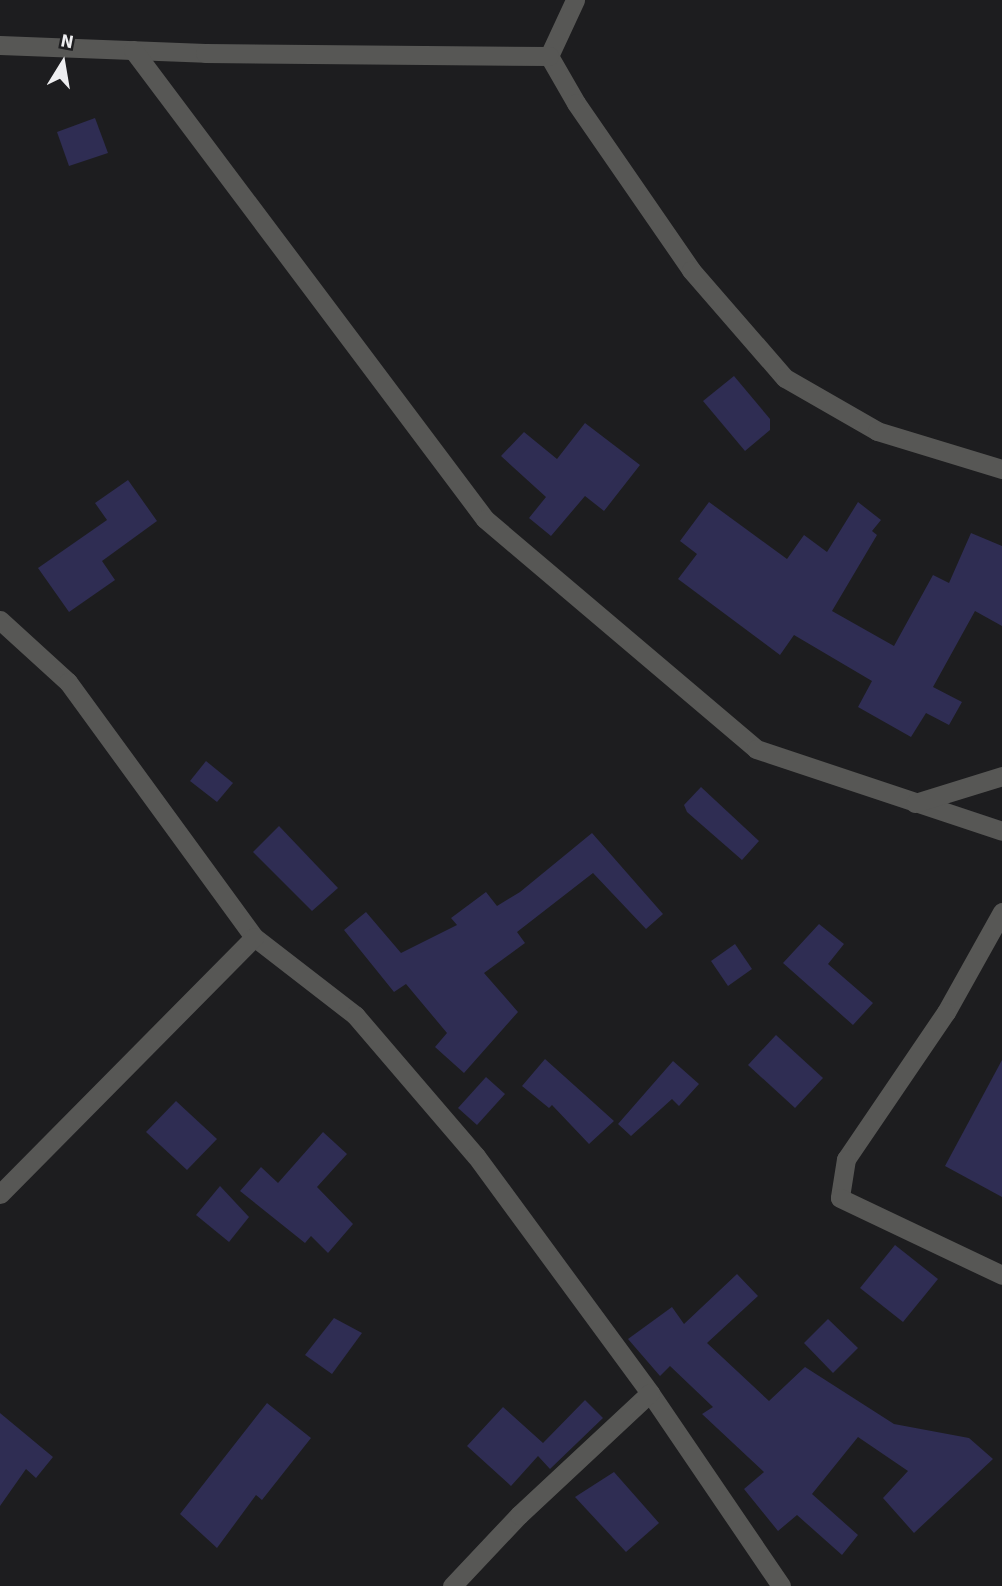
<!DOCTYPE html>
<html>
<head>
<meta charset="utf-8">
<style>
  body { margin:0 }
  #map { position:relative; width:1002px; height:1586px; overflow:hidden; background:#1d1d1f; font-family:"Source Sans 3",sans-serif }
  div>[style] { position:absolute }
  .building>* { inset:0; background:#2f2d53 }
  .minor>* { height:19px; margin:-9.5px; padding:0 9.5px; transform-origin:9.5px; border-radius:9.5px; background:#575755 }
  span { translate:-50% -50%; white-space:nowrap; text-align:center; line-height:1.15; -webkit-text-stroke:7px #1d1d1f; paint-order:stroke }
  .north { position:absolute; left:28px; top:28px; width:70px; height:70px; -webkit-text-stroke:5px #1d1d1f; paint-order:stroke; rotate:11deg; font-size:19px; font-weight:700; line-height:28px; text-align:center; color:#eeeef0 }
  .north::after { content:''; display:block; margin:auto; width:24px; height:32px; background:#eeeef0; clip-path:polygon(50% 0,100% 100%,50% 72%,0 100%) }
</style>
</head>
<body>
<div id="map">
  <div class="building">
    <i style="clip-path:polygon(95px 118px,108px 153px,69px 166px,57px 132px)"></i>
    <i style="clip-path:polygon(734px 376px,770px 419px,770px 430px,745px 451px,703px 401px)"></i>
    <i style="clip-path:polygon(585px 423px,640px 465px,604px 511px,585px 496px,551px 536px,529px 518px,546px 497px,501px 456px,524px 432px,557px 459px)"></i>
    <i style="clip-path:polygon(128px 480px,157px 521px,102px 561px,115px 580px,69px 612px,38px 568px,107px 520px,95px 503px)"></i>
    <i style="clip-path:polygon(709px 502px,787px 559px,804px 535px,827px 552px,858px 502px,881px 520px,872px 531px,877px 535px,832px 611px,894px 646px,933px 575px,949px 583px,971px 533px,1002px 546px,1002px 626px,975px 611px,933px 687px,962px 702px,949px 725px,926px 713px,911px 737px,858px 707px,872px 681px,794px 635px,780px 655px,678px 579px,697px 554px,680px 541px)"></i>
    <i style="clip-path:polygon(206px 761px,233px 783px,217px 802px,190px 781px)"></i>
    <i style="clip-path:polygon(701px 787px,759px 841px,742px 860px,687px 812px,684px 805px)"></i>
    <i style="clip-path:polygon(279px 826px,338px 888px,312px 911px,253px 852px)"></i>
    <i style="clip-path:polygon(592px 833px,663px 914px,646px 929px,593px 873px,517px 932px,525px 943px,484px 973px,518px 1012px,464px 1073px,435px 1047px,447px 1033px,406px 984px,394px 992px,344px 930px,366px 912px,401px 953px,457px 925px,451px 918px,486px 892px,497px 906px,520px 892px)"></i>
    <i style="clip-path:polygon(819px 924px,844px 944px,828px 964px,873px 1003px,853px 1025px,783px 963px)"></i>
    <i style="clip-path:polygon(735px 944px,752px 969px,728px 986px,711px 961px)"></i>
    <i style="clip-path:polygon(776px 1035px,823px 1078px,795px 1108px,748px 1065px)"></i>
    <i style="clip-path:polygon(545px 1059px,614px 1121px,589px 1144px,552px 1105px,549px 1108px,522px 1086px)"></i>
    <i style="clip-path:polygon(1002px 1060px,1002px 1197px,945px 1166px)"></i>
    <i style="clip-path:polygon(673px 1061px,699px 1084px,679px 1106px,672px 1099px,631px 1136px,618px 1124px)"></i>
    <i style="clip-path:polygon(486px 1077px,505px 1094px,477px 1125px,458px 1108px)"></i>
    <i style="clip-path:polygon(176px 1101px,217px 1139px,187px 1170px,146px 1132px)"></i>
    <i style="clip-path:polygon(323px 1132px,347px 1154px,317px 1187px,353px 1224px,328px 1253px,311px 1236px,305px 1243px,240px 1191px,261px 1167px,278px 1183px)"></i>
    <i style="clip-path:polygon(220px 1186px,249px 1217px,229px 1242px,196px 1215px)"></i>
    <i style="clip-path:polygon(895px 1245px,938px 1279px,903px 1322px,860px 1288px)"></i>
    <i style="clip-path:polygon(737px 1274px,758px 1296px,707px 1343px,769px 1401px,805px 1367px,894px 1424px,969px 1438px,993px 1459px,914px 1533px,883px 1498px,908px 1471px,858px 1437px,812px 1494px,858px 1535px,842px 1555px,797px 1515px,778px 1531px,744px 1489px,764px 1472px,702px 1414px,713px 1407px,670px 1366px,660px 1376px,628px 1339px,672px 1307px,684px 1324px)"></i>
    <i style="clip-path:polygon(334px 1318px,362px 1333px,332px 1374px,305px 1355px)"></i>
    <i style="clip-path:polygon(828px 1319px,858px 1348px,833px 1373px,804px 1343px)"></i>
    <i style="clip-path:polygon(585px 1400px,603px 1418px,550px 1469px,538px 1456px,511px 1486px,467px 1446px,503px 1407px,543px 1443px)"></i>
    <i style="clip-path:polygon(267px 1403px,311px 1438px,262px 1500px,256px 1495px,217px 1548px,180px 1514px)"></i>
    <i style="clip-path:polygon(0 1413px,53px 1457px,36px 1478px,26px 1469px,0 1506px)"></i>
    <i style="clip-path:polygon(614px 1472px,659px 1523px,626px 1552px,575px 1497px)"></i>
  </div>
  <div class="minor">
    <i style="left:575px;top:0;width:62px;rotate:114.9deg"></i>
    <i style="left:549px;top:56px;width:54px;rotate:60.1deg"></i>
    <i style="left:576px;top:103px;width:203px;rotate:55.4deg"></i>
    <i style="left:691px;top:270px;width:143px;rotate:49deg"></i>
    <i style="left:785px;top:378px;width:106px;rotate:29.9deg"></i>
    <i style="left:877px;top:431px;width:131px;rotate:16.9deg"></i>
    <i style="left:0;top:45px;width:205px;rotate:2.2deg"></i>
    <i style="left:205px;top:53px;width:344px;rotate:0.5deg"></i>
    <i style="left:133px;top:50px;width:586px;rotate:53.11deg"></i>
    <i style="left:485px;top:519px;width:355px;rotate:40.3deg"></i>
    <i style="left:756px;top:749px;width:259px;rotate:18.4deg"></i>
    <i style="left:0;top:620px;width:92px;rotate:42.4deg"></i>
    <i style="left:68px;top:682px;width:316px;rotate:53.9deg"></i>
    <i style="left:254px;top:937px;width:128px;rotate:37.7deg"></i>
    <i style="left:355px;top:1015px;width:186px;rotate:49.4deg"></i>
    <i style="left:476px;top:1156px;width:294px;rotate:53.7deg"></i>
    <i style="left:650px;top:1393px;width:233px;rotate:55.8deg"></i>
    <i style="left:915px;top:803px;width:91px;rotate:-17.2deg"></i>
    <i style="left:1002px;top:912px;width:115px;rotate:119.2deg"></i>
    <i style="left:946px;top:1012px;width:178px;rotate:124.2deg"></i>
    <i style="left:846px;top:1159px;width:39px;rotate:99deg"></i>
    <i style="left:840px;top:1198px;width:179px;rotate:25.4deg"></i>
    <i style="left:0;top:1194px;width:361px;rotate:-45.3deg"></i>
    <i style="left:452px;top:1586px;width:98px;rotate:-46.7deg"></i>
    <i style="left:519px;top:1515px;width:179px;rotate:-43deg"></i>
  </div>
  <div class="north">N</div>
</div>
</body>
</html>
